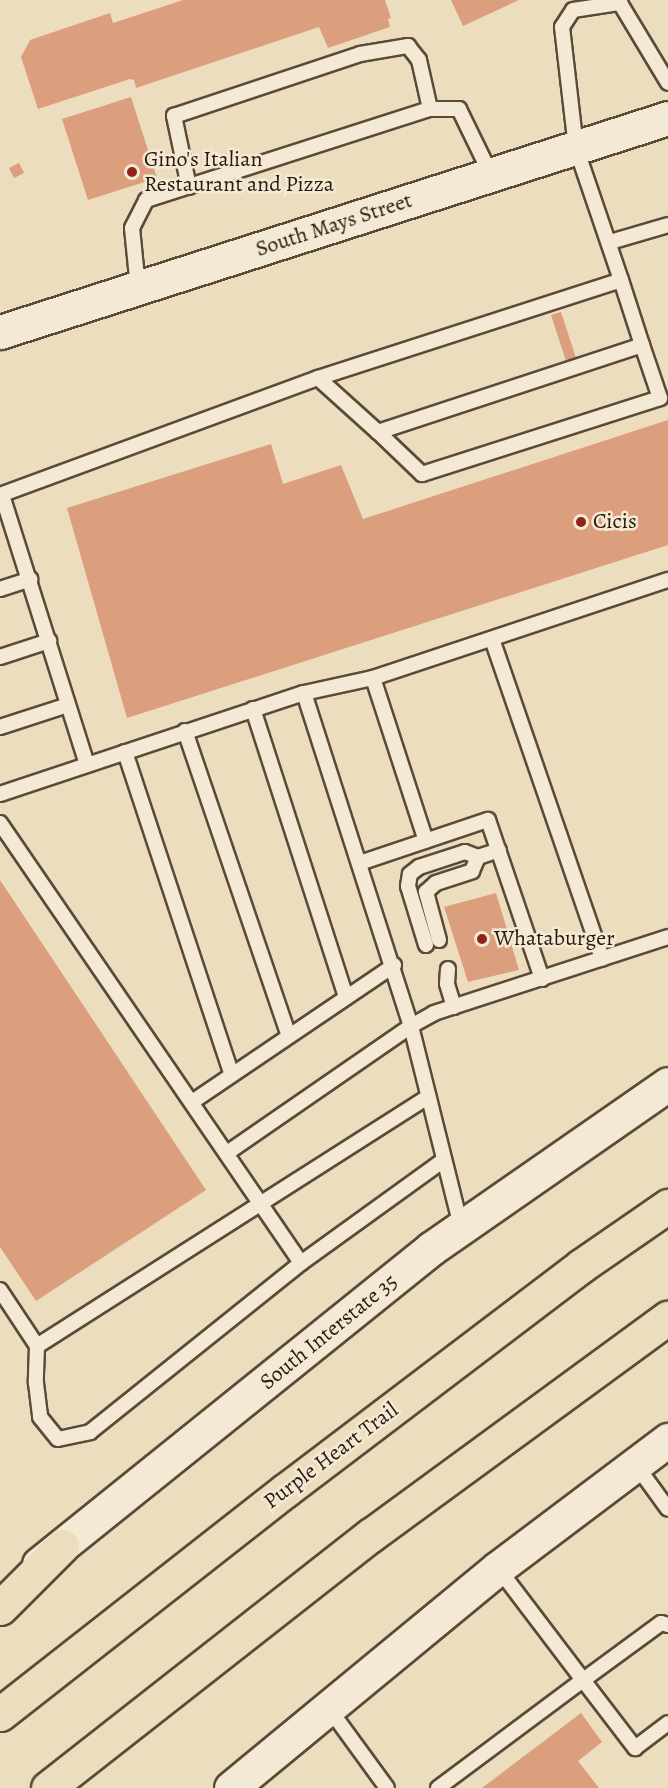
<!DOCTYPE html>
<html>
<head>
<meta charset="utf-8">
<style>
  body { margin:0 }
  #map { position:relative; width:668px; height:1788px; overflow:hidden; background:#edddbf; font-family:Alegreya,serif }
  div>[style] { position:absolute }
  .building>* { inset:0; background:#db9f7d }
  .roads { filter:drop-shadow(2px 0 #5b4a38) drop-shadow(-2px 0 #5b4a38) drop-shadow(0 2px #5b4a38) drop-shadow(0 -2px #5b4a38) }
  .lane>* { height:14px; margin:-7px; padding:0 7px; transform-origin:7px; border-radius:7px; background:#f3e9d5 }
  .secondary>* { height:33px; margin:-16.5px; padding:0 16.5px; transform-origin:16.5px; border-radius:16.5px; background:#f3e9d5 }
  .highway>* { height:33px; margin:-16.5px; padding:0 16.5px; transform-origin:16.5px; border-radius:16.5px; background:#edddbf }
  .dots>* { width:16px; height:16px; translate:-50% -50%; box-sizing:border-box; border:3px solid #f3e9d5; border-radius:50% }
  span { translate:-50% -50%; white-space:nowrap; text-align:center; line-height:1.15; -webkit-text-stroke:5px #f3e9d5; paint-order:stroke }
  .poi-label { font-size:22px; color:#2a190b }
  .left { translate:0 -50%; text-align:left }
  .street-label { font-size:22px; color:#2a190b }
</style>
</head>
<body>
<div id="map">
  <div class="building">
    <i style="clip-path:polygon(183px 0,385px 0,391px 18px,388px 19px,390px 27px,328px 48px,319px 27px,136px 88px,134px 80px,130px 79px,38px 109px,21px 57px,30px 40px,110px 13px,113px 23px)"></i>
    <i style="clip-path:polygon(451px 0,519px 0,463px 26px)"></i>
    <i style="clip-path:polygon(131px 97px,157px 178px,88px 200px,62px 119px)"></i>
    <i style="clip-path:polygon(19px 163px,24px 173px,14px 178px,9px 168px)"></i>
    <i style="clip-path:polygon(561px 312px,576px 358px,566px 361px,551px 315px)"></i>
    <i style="clip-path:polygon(668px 420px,668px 545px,127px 718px,67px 508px,271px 444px,283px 484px,341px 465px,363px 519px)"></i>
    <i style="clip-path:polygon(0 880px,206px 1190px,36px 1301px,0 1247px)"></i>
    <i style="clip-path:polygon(496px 893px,519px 970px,468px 982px,444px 907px)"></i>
    <i style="clip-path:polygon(581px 1713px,602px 1742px,578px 1761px,599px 1788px,482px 1788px)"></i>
  </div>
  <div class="roads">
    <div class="lane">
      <i style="left:189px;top:187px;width:73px;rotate:-101.9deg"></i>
      <i style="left:174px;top:116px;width:196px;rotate:-18.4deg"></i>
      <i style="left:360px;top:54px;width:49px;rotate:-9.5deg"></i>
      <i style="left:408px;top:46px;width:18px;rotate:52deg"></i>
      <i style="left:419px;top:60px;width:50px;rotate:77.3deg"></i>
      <i style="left:610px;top:242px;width:60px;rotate:-16.3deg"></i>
      <i style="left:138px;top:288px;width:60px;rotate:-95.7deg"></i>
      <i style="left:132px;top:228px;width:31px;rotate:-63deg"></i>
      <i style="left:146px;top:200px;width:298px;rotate:-17.8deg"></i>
      <i style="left:430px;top:109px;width:29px"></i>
      <i style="left:459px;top:109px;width:73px;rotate:64.1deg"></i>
      <i style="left:318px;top:378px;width:81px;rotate:42deg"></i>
      <i style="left:378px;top:432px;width:278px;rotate:-18.2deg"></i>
      <i style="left:642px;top:345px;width:68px;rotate:-107.9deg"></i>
      <i style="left:378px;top:432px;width:61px;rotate:43.7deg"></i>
      <i style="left:422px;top:474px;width:250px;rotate:-17.7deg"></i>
      <i style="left:660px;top:398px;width:56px;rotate:-108.8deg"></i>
      <i style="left:0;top:495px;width:339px;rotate:-20.2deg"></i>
      <i style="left:318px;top:378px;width:318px;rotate:-17.9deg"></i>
      <i style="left:621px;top:280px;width:139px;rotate:-108.8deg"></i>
      <i style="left:576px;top:148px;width:122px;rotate:-96.6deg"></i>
      <i style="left:562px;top:27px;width:20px;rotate:-57deg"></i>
      <i style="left:573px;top:10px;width:48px;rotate:-8.5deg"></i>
      <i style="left:620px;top:3px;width:93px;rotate:59deg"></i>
      <i style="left:2px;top:495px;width:282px;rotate:72.5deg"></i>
      <i style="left:0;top:589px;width:32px;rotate:-18deg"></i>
      <i style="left:492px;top:639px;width:338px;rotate:71deg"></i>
      <i style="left:0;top:657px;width:52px;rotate:-18.1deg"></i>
      <i style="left:373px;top:678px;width:171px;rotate:72deg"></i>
      <i style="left:304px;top:693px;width:350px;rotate:72.2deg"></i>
      <i style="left:411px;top:1026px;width:26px;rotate:-29deg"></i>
      <i style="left:434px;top:1013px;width:246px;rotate:-18deg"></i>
      <i style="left:253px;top:709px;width:303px;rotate:72.1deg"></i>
      <i style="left:0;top:727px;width:71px;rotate:-17.9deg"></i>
      <i style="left:185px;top:731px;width:322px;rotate:71.2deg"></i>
      <i style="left:125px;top:752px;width:340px;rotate:71.7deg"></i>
      <i style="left:0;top:794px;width:320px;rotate:-18.4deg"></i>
      <i style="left:304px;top:693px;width:71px;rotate:-12.3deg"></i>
      <i style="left:373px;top:678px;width:311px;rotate:-18.4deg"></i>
      <i style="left:0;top:823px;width:533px;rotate:55.62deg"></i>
      <i style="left:360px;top:863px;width:135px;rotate:-18.6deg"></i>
      <i style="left:488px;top:820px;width:168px;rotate:71.2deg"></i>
      <i style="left:439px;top:940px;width:50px;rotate:-105.2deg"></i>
      <i style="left:426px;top:892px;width:13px;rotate:-42deg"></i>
      <i style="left:436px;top:883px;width:38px;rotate:-18deg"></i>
      <i style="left:472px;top:871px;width:15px;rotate:-67deg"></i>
      <i style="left:426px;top:945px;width:62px;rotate:-107deg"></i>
      <i style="left:408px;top:886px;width:12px;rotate:-81deg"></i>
      <i style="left:410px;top:874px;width:11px;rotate:-38deg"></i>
      <i style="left:419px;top:867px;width:48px;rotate:-18.1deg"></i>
      <i style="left:465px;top:852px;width:14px;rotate:21deg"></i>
      <i style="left:478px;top:857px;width:22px;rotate:-18deg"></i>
      <i style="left:448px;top:969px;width:15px;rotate:94deg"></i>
      <i style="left:447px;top:984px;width:24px;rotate:73deg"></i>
      <i style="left:192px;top:1102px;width:244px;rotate:-34.1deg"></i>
      <i style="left:227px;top:1153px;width:224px;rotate:-34.6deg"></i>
      <i style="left:411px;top:1026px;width:206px;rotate:76deg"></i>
      <i style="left:0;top:1290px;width:67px;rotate:56.5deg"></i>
      <i style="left:37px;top:1346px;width:37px;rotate:92deg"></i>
      <i style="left:36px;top:1383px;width:34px;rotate:83deg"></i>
      <i style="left:40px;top:1417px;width:28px;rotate:51deg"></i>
      <i style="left:58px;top:1439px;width:33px;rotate:-12deg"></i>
      <i style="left:90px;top:1432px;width:270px;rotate:-38.7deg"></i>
      <i style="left:301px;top:1263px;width:176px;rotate:-35.8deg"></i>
      <i style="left:37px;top:1346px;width:464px;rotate:-32.5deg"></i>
      <i style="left:636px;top:1465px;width:54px;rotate:54deg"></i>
      <i style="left:668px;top:1625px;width:7px;rotate:-164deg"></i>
      <i style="left:661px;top:1623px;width:97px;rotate:143.8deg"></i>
      <i style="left:583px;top:1680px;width:86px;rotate:52.6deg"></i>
      <i style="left:635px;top:1748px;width:41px;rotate:-37.1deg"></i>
      <i style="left:328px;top:1707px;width:100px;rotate:53.9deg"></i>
      <i style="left:438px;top:1788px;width:181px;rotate:-36.7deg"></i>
      <i style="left:583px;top:1680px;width:141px;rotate:-127.2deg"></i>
    </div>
    <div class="secondary">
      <i style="left:0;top:332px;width:701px;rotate:-17.76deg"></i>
      <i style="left:39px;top:1564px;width:504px;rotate:-38.8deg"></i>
      <i style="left:432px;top:1248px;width:287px;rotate:-34.8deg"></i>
      <i style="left:231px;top:1788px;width:346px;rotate:-39.5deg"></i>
      <i style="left:498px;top:1568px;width:213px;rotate:-37deg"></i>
    </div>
    <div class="highway">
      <i style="left:0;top:1608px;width:88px;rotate:-45deg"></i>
      <i style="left:0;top:1714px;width:363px;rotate:-38.1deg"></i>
      <i style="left:286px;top:1490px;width:370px;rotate:-37.2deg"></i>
      <i style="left:581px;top:1266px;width:106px;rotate:-34.6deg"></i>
      <i style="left:48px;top:1788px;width:410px;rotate:-38.1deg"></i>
      <i style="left:371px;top:1535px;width:368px;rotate:-36.2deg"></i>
    </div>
  </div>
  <div class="dots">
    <i style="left:132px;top:172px;background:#8f2418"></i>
    <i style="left:581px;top:522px;background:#8f2418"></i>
    <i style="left:482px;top:939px;background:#8f2418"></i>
  </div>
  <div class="poi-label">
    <span class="left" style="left:144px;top:172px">Gino's Italian<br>Restaurant and Pizza</span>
    <span class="left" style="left:593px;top:522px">Cicis</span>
    <span class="left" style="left:494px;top:939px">Whataburger</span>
  </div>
  <div class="street-label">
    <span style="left:334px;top:225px;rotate:-18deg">South Mays Street</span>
    <span style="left:329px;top:1332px;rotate:-39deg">South Interstate 35</span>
    <span style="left:331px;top:1456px;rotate:-37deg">Purple Heart Trail</span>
  </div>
</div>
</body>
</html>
